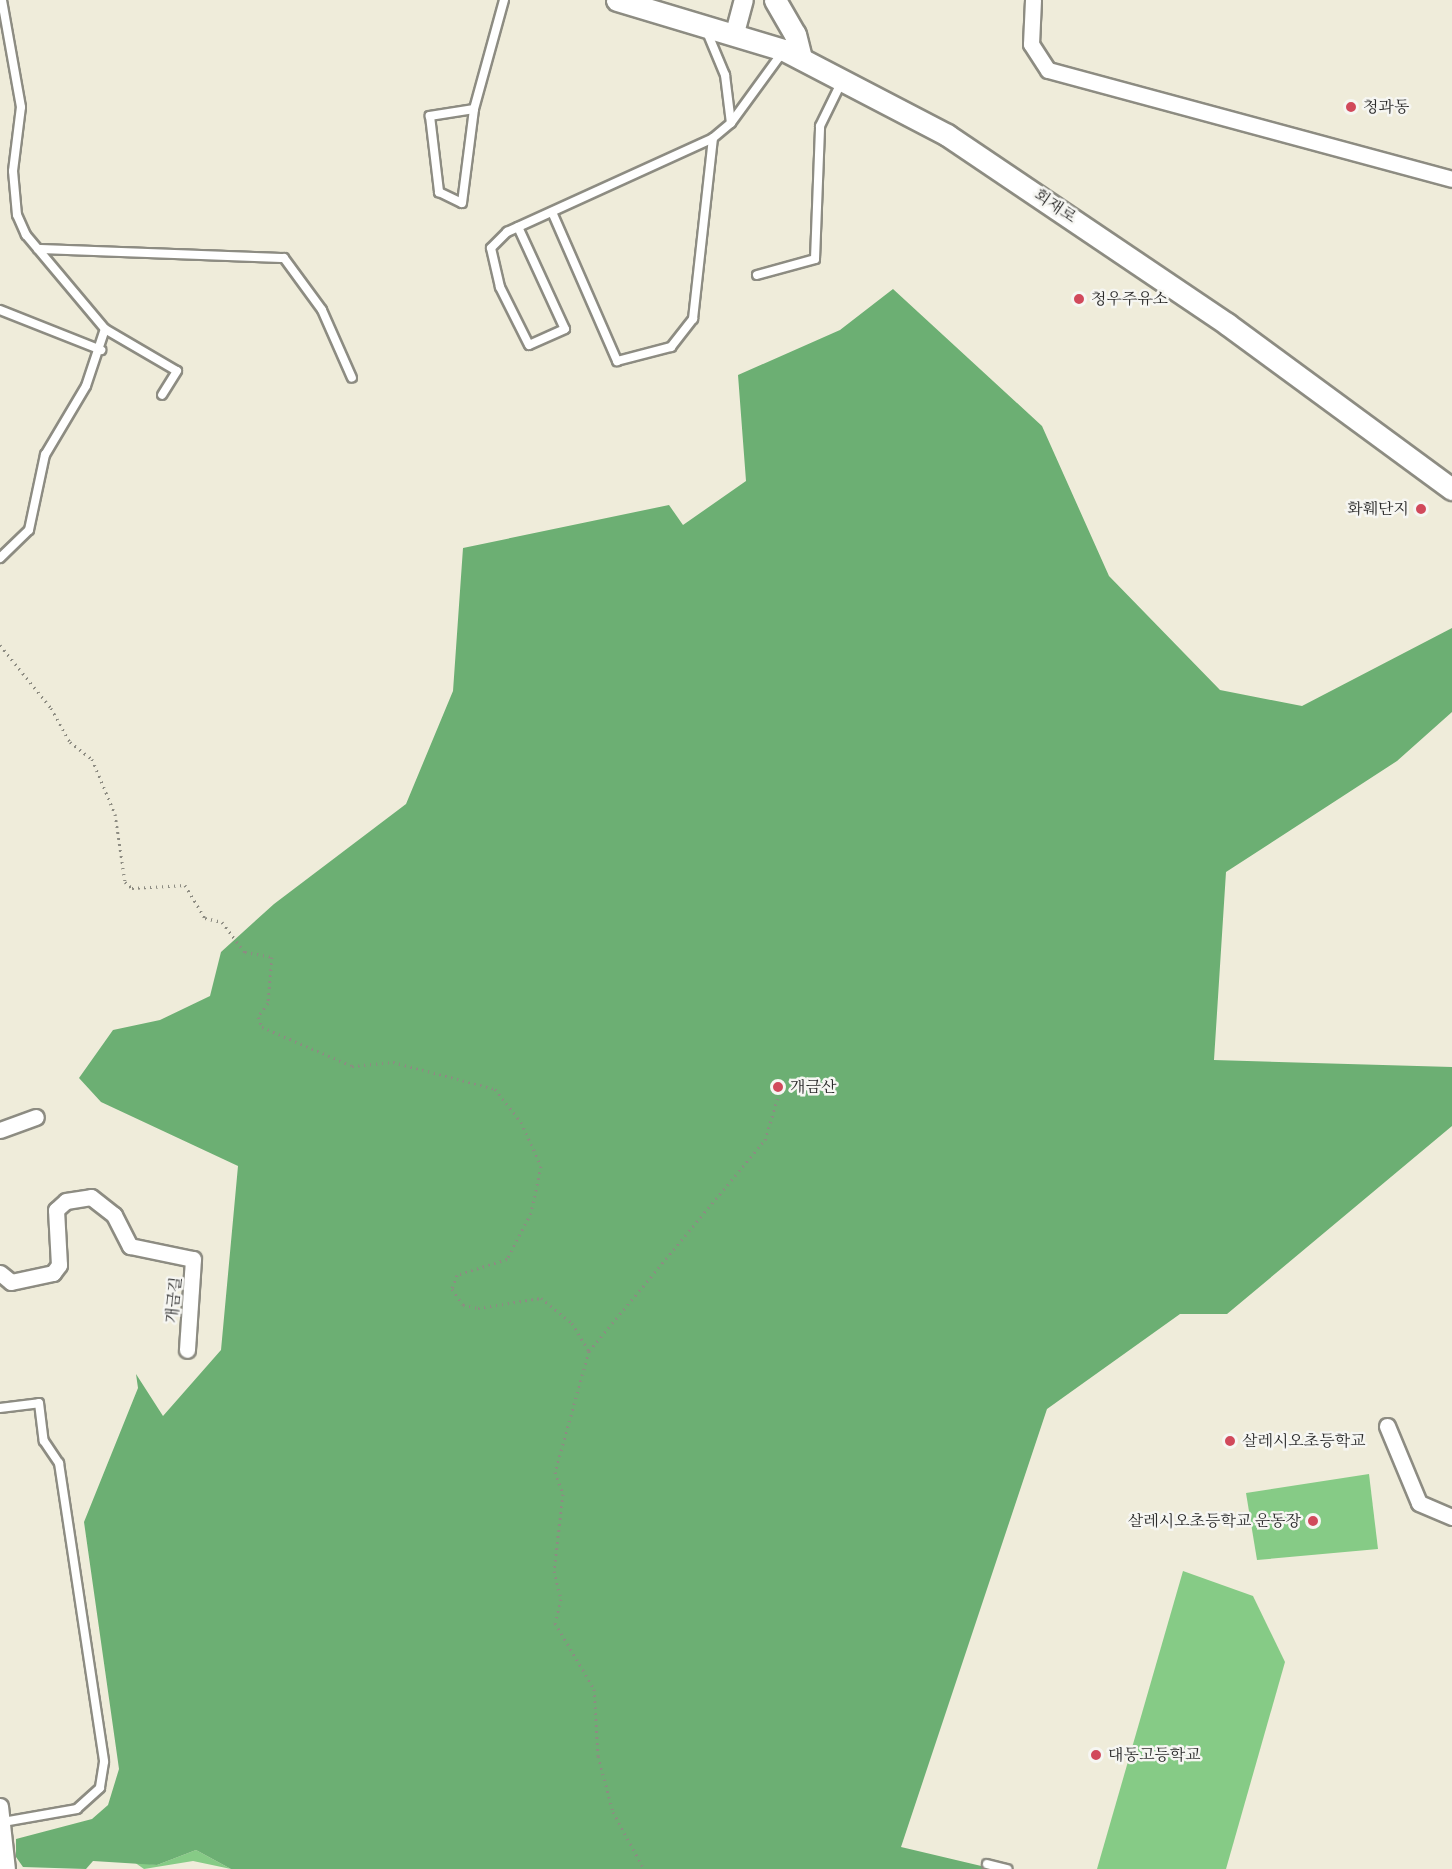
<!DOCTYPE html>
<html>
<head>
<meta charset="utf-8">
<style>
  body { margin:0 }
  #map { position:relative; width:1452px; height:1869px; overflow:hidden; background:#efecda; font-family:Alegreya,"Noto Serif KR",serif }
  div>[style] { position:absolute }
  .green>* { inset:0; background:#86cb86 }
  .forest>* { inset:0; background:#6caf73 }
  .path>* { height:3px; margin-top:-1.5px; transform-origin:0; background:repeating-linear-gradient(90deg,#8d8c82 0 1.5px,transparent 0 6px) }
  .roads { filter:drop-shadow(2px 0 #8d8c82) drop-shadow(-2px 0 #8d8c82) drop-shadow(0 2px #8d8c82) drop-shadow(0 -2px #8d8c82) }
  .service>* { height:8px; margin:-4px; padding:0 4px; transform-origin:4px; border-radius:4px; background:#fff }
  .minor>* { height:15px; margin:-7.5px; padding:0 7.5px; transform-origin:7.5px; border-radius:7.5px; background:#fff }
  .tertiary>* { height:18px; margin:-9px; padding:0 9px; transform-origin:9px; border-radius:9px; background:#fff }
  .secondary>* { height:21px; margin:-10.5px; padding:0 10.5px; transform-origin:10.5px; border-radius:10.5px; background:#fff }
  .dots>* { width:16px; height:16px; translate:-50% -50%; box-sizing:border-box; border:3px solid #f6f6f2; border-radius:50% }
  span { translate:-50% -50%; white-space:nowrap; text-align:center; line-height:1.15; -webkit-text-stroke:5px #f6f6f2; paint-order:stroke }
  .poi-label { font-size:16px; color:#2b2b2b }
  .left { translate:0 -50%; text-align:left }
  .right { translate:-100% -50%; text-align:right }
  .street-label { font-size:16px; color:#2b2b2b }
</style>
</head>
<body>
<div id="map">
  <div class="green">
    <i style="clip-path:polygon(1369px 1474px,1378px 1549px,1257px 1560px,1246px 1493px)"></i>
    <i style="clip-path:polygon(1183px 1571px,1253px 1596px,1285px 1662px,1226px 1869px,1097px 1869px)"></i>
    <i style="clip-path:polygon(196px 1850px,231px 1869px,193px 1861px,144px 1869px,134px 1862px,157px 1865px)"></i>
  </div>
  <div class="forest">
    <i style="clip-path:polygon(893px 289px,1042px 426px,1109px 576px,1220px 690px,1302px 706px,1452px 628px,1452px 712px,1397px 761px,1226px 872px,1214px 1060px,1452px 1067px,1452px 1126px,1227px 1314px,1180px 1314px,1047px 1409px,901px 1847px,994px 1869px,231px 1869px,196px 1850px,157px 1865px,93px 1861px,86px 1869px,23px 1867px,16px 1857px,16px 1839px,92px 1819px,108px 1805px,119px 1769px,84px 1522px,138px 1388px,136px 1374px,163px 1416px,221px 1350px,238px 1166px,101px 1102px,79px 1078px,113px 1030px,160px 1020px,210px 996px,221px 952px,274px 904px,406px 804px,453px 691px,463px 548px,669px 505px,683px 525px,746px 481px,738px 375px,840px 330px)"></i>
  </div>
  <div class="path">
    <i style="left:0;top:645px;width:81px;rotate:51deg"></i>
    <i style="left:51px;top:708px;width:39px;rotate:61deg"></i>
    <i style="left:70px;top:742px;width:28px;rotate:38deg"></i>
    <i style="left:92px;top:759px;width:60px;rotate:67.3deg"></i>
    <i style="left:115px;top:814px;width:69px;rotate:81.6deg"></i>
    <i style="left:125px;top:882px;width:9px;rotate:41deg"></i>
    <i style="left:132px;top:888px;width:53px;rotate:-3.2deg"></i>
    <i style="left:185px;top:885px;width:39px;rotate:59deg"></i>
    <i style="left:205px;top:918px;width:17px;rotate:13deg"></i>
    <i style="left:222px;top:922px;width:38px;rotate:53deg"></i>
    <i style="left:245px;top:952px;width:27px;rotate:10deg"></i>
    <i style="left:272px;top:957px;width:46px;rotate:95deg"></i>
    <i style="left:268px;top:1003px;width:17px;rotate:126deg"></i>
    <i style="left:258px;top:1017px;width:11px;rotate:68deg"></i>
    <i style="left:262px;top:1027px;width:98px;rotate:23.4deg"></i>
    <i style="left:352px;top:1066px;width:41px;rotate:-5.6deg"></i>
    <i style="left:393px;top:1062px;width:106px;rotate:14.8deg"></i>
    <i style="left:495px;top:1089px;width:42px;rotate:51.8deg"></i>
    <i style="left:521px;top:1122px;width:48px;rotate:65.6deg"></i>
    <i style="left:541px;top:1166px;width:48px;rotate:102deg"></i>
    <i style="left:531px;top:1213px;width:52px;rotate:117.6deg"></i>
    <i style="left:507px;top:1259px;width:52px;rotate:162.3deg"></i>
    <i style="left:457px;top:1275px;width:15px;rotate:110deg"></i>
    <i style="left:452px;top:1289px;width:19px;rotate:55deg"></i>
    <i style="left:463px;top:1305px;width:15px;rotate:11deg"></i>
    <i style="left:478px;top:1308px;width:64px;rotate:-9deg"></i>
    <i style="left:541px;top:1298px;width:40px;rotate:39deg"></i>
    <i style="left:572px;top:1323px;width:33px;rotate:59deg"></i>
    <i style="left:589px;top:1351px;width:126px;rotate:105.7deg"></i>
    <i style="left:555px;top:1472px;width:23px;rotate:70deg"></i>
    <i style="left:563px;top:1494px;width:78px;rotate:96.7deg"></i>
    <i style="left:554px;top:1571px;width:29px;rotate:76deg"></i>
    <i style="left:561px;top:1599px;width:25px;rotate:104deg"></i>
    <i style="left:555px;top:1623px;width:77px;rotate:59.4deg"></i>
    <i style="left:594px;top:1689px;width:67px;rotate:86.6deg"></i>
    <i style="left:598px;top:1756px;width:58px;rotate:75deg"></i>
    <i style="left:613px;top:1812px;width:65px;rotate:61.5deg"></i>
    <i style="left:589px;top:1351px;width:275px;rotate:-50.2deg"></i>
    <i style="left:765px;top:1140px;width:55px;rotate:-73.2deg"></i>
  </div>
  <div class="roads">
    <div class="service">
      <i style="left:707px;top:32px;width:47px;rotate:67.3deg"></i>
      <i style="left:725px;top:75px;width:48px;rotate:82.9deg"></i>
      <i style="left:474px;top:109px;width:45px;rotate:171deg"></i>
      <i style="left:430px;top:116px;width:77px;rotate:83.2deg"></i>
      <i style="left:439px;top:192px;width:25px;rotate:26deg"></i>
      <i style="left:462px;top:203px;width:95px;rotate:-82.7deg"></i>
      <i style="left:474px;top:109px;width:113px;rotate:-74.6deg"></i>
      <i style="left:552px;top:212px;width:163px;rotate:66.4deg"></i>
      <i style="left:617px;top:361px;width:56px;rotate:-14.5deg"></i>
      <i style="left:671px;top:347px;width:36px;rotate:-52deg"></i>
      <i style="left:693px;top:319px;width:182px;rotate:-83.7deg"></i>
      <i style="left:518px;top:227px;width:112px;rotate:65.3deg"></i>
      <i style="left:565px;top:329px;width:39px;rotate:156deg"></i>
      <i style="left:529px;top:345px;width:65px;rotate:-116.6deg"></i>
      <i style="left:500px;top:287px;width:40px;rotate:-103deg"></i>
      <i style="left:491px;top:248px;width:23px;rotate:-45deg"></i>
      <i style="left:507px;top:232px;width:226px;rotate:-24.5deg"></i>
      <i style="left:713px;top:138px;width:23px;rotate:-40deg"></i>
      <i style="left:731px;top:123px;width:87px;rotate:-53.9deg"></i>
      <i style="left:38px;top:249px;width:246px;rotate:2.1deg"></i>
      <i style="left:284px;top:258px;width:64px;rotate:53.8deg"></i>
      <i style="left:322px;top:310px;width:74px;rotate:66.2deg"></i>
      <i style="left:757px;top:275px;width:60px;rotate:-15.4deg"></i>
      <i style="left:815px;top:259px;width:133px;rotate:-87.8deg"></i>
      <i style="left:820px;top:126px;width:50px;rotate:-63.9deg"></i>
      <i style="left:0;top:310px;width:109px;rotate:21.6deg"></i>
      <i style="left:105px;top:329px;width:83px;rotate:30.3deg"></i>
      <i style="left:177px;top:371px;width:28px;rotate:122deg"></i>
      <i style="left:0;top:558px;width:40px;rotate:-44deg"></i>
      <i style="left:29px;top:530px;width:77px;rotate:-78deg"></i>
      <i style="left:45px;top:455px;width:80px;rotate:-59.3deg"></i>
      <i style="left:86px;top:386px;width:60px;rotate:-71.6deg"></i>
      <i style="left:105px;top:329px;width:123px;rotate:-130deg"></i>
      <i style="left:26px;top:235px;width:22px;rotate:-114deg"></i>
      <i style="left:17px;top:215px;width:44px;rotate:-95.2deg"></i>
      <i style="left:13px;top:171px;width:64px;rotate:-82.9deg"></i>
      <i style="left:21px;top:107px;width:109px;rotate:-100.1deg"></i>
      <i style="left:0;top:1408px;width:39px;rotate:-7deg"></i>
      <i style="left:39px;top:1403px;width:38px;rotate:83deg"></i>
      <i style="left:44px;top:1441px;width:27px;rotate:56deg"></i>
      <i style="left:59px;top:1463px;width:302px;rotate:81.4deg"></i>
      <i style="left:104px;top:1762px;width:26px;rotate:99deg"></i>
      <i style="left:100px;top:1788px;width:31px;rotate:138deg"></i>
      <i style="left:77px;top:1809px;width:75px;rotate:170deg"></i>
      <i style="left:987px;top:1864px;width:21px;rotate:14deg"></i>
    </div>
    <div class="minor">
      <i style="left:1033px;top:0;width:44px;rotate:92.6deg"></i>
      <i style="left:1031px;top:44px;width:31px;rotate:57deg"></i>
      <i style="left:1048px;top:70px;width:418px;rotate:15.1deg"></i>
      <i style="left:0;top:1130px;width:38px;rotate:-20deg"></i>
      <i style="left:0;top:1273px;width:14px;rotate:39deg"></i>
      <i style="left:11px;top:1282px;width:43px;rotate:-12.1deg"></i>
      <i style="left:53px;top:1273px;width:10px;rotate:-53deg"></i>
      <i style="left:59px;top:1265px;width:55px;rotate:-93.1deg"></i>
      <i style="left:56px;top:1210px;width:13px;rotate:-42deg"></i>
      <i style="left:66px;top:1201px;width:25px;rotate:-9deg"></i>
      <i style="left:91px;top:1197px;width:29px;rotate:38deg"></i>
      <i style="left:114px;top:1215px;width:35px;rotate:63deg"></i>
      <i style="left:130px;top:1246px;width:64px;rotate:11.7deg"></i>
      <i style="left:193px;top:1259px;width:91px;rotate:93.8deg"></i>
      <i style="left:1387px;top:1426px;width:83px;rotate:67.4deg"></i>
      <i style="left:1419px;top:1503px;width:36px;rotate:23deg"></i>
      <i style="left:0;top:1806px;width:63px;rotate:83.7deg"></i>
    </div>
    <div class="tertiary">
      <i style="left:735px;top:33px;width:34px;rotate:-75deg"></i>
    </div>
    <div class="secondary">
      <i style="left:617px;top:0;width:174px;rotate:16.7deg"></i>
      <i style="left:784px;top:50px;width:184px;rotate:27.5deg"></i>
      <i style="left:947px;top:135px;width:338px;rotate:34deg"></i>
      <i style="left:1227px;top:324px;width:279px;rotate:36.3deg"></i>
      <i style="left:775px;top:0;width:39px;rotate:60deg"></i>
      <i style="left:795px;top:34px;width:25px;rotate:76deg"></i>
    </div>
  </div>
  <div class="dots">
    <i style="left:1351px;top:107px;background:#d1495b"></i>
    <i style="left:1079px;top:299px;background:#d1495b"></i>
    <i style="left:1421px;top:509px;background:#d1495b"></i>
    <i style="left:778px;top:1087px;background:#d1495b"></i>
    <i style="left:1230px;top:1441px;background:#d1495b"></i>
    <i style="left:1313px;top:1521px;background:#d1495b"></i>
    <i style="left:1096px;top:1755px;background:#d1495b"></i>
  </div>
  <div class="poi-label">
    <span class="left" style="left:1363px;top:107px">청과동</span>
    <span class="left" style="left:1091px;top:299px">청우주유소</span>
    <span class="right" style="left:1409px;top:509px">화훼단지</span>
    <span class="left" style="left:790px;top:1087px">개금산</span>
    <span class="left" style="left:1242px;top:1441px">살레시오초등학교</span>
    <span class="right" style="left:1301px;top:1521px">살레시오초등학교 운동장</span>
    <span class="left" style="left:1108px;top:1755px">대동고등학교</span>
  </div>
  <div class="street-label">
    <span style="left:1055px;top:206px;rotate:34deg">회재로</span>
    <span style="left:174px;top:1300px;rotate:-84deg">개금길</span>
  </div>
</div>
</body>
</html>
